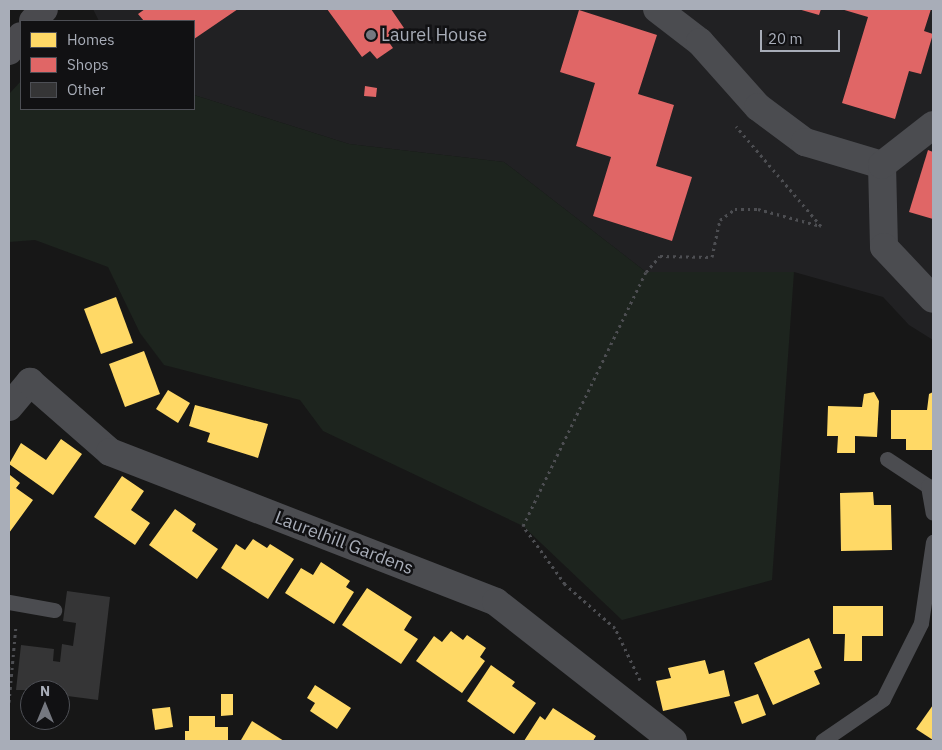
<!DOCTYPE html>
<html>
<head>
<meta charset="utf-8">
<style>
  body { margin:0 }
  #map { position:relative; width:942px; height:750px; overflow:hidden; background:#171717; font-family:"IBM Plex Sans",sans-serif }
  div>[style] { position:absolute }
  .built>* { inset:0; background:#212123 }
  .green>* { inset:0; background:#1d241e }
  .homes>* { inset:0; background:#ffd966 }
  .shops>* { inset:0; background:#e06666 }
  .building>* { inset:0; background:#353536 }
  .path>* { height:3px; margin-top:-1.5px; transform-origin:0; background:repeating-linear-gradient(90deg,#4d4e52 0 2.5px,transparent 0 6.5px) }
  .lane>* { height:15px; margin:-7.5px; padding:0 7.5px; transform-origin:7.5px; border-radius:7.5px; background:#4b4c50 }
  .street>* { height:28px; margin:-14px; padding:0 14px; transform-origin:14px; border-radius:14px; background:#4b4c50 }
  .secondary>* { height:28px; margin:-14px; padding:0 14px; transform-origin:14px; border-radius:14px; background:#4a4a4e }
  .dots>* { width:14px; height:14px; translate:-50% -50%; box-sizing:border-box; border:2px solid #111113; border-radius:50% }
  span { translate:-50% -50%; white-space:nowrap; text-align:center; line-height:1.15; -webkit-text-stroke:5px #111113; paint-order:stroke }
  .poi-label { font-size:18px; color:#a8adb8 }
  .left { translate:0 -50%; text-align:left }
  .street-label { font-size:18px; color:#a8adb8 }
  .frame { position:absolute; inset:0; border:10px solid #a8adb8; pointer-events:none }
  .legend { position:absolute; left:20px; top:20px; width:175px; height:90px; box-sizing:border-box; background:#111113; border:1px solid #4d4f55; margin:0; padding:6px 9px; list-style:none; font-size:15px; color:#a8adb8 }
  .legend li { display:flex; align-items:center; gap:10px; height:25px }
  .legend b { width:25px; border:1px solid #4d4f55 }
  .north { position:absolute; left:20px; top:680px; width:50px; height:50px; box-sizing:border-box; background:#111113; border:1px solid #4d4f55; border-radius:50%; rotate:0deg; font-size:14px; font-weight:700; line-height:20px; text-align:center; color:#a8adb8 }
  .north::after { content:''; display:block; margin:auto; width:18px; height:22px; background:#757880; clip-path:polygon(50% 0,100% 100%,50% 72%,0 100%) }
  .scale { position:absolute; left:760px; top:30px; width:80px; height:22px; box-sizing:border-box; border:2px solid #a8adb8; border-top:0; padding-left:6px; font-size:15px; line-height:18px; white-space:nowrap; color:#a8adb8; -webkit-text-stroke:4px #111113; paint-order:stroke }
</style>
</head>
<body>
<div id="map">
  <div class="built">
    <i style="clip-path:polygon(93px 9px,933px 9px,933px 340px,909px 325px,883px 297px,794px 272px,646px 272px,504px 162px,349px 144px,194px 95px,194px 21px,99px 21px)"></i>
  </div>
  <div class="green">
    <i style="clip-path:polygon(21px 81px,21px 109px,194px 109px,194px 95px,349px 144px,504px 162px,646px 272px,794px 272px,772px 580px,622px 620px,523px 526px,323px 431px,300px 400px,164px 365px,140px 333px,108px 267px,35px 240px,9px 242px,9px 94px)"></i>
  </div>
  <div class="homes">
    <i style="clip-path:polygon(116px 297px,133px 343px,101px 354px,84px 309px)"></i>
    <i style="clip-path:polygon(144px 351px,160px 394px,125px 407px,109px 364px)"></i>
    <i style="clip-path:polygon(168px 390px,190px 403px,178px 423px,156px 409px)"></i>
    <i style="clip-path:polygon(874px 392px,879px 401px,877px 437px,855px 436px,855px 453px,837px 453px,838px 436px,827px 436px,828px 406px,862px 407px,864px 394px)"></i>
    <i style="clip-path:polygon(933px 392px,933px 450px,906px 450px,906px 439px,891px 439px,891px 410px,927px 410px,929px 394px)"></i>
    <i style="clip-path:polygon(195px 405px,268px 424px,258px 458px,207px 442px,210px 433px,189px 426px)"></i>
    <i style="clip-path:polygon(61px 439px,82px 454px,53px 495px,9px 464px,21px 443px,46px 460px)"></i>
    <i style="clip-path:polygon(10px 475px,20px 483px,16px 488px,33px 500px,9px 533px)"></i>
    <i style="clip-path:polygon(122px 476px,144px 491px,131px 510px,150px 523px,135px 545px,94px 517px)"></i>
    <i style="clip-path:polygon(873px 492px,874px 505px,891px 505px,892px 550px,841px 551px,840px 493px)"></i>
    <i style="clip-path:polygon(175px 509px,196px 524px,192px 531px,218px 549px,197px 579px,149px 545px)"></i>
    <i style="clip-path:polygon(253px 539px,267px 548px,270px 544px,294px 559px,268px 599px,221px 568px,236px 544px,245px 550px)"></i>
    <i style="clip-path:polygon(321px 562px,350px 581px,346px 587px,354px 592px,334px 624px,285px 593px,301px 568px,313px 575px)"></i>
    <i style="clip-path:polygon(367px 588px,412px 617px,404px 630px,418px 639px,401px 664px,342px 625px)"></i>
    <i style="clip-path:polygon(833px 606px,883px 606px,883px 636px,862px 636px,862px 661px,844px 661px,845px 634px,833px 634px)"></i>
    <i style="clip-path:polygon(451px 631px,463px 640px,467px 635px,486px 648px,480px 657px,485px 661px,462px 693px,416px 661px,434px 636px,442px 642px)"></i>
    <i style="clip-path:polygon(809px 638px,822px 668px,814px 671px,820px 684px,773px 705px,754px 663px)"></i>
    <i style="clip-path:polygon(705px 660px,709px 674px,724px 670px,730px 696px,663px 711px,656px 681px,671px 678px,668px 668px)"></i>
    <i style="clip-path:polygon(491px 665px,515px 682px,512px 686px,536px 703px,514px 734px,467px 701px)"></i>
    <i style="clip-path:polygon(315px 685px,351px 708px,337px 729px,310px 711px,315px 703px,307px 698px)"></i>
    <i style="clip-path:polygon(221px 694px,233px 694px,233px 715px,221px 716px)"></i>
    <i style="clip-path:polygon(758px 694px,766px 715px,742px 724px,734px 702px)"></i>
    <i style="clip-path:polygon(933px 705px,933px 740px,916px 729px)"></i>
    <i style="clip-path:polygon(170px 707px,173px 727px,155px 730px,152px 709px)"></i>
    <i style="clip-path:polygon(553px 708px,596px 736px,593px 741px,524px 741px,540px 716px,545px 720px)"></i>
    <i style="clip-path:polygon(189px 716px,215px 716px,215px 727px,228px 727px,228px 741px,185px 741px,185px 731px,189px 731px)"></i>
    <i style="clip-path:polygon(252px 721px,284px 741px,243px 741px,241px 740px)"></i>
  </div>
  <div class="shops">
    <i style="clip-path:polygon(145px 9px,238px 9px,194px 39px,194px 21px,144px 21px,138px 14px)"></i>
    <i style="clip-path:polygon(327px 9px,391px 9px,404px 28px,388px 41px,393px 48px,377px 59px,370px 51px,362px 57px)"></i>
    <i style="clip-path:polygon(798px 9px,821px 9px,819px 15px)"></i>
    <i style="clip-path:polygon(841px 9px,931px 9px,924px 31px,933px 34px,921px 74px,909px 71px,895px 119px,842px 103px,868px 17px)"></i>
    <i style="clip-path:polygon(579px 10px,657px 35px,638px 94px,674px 105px,656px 166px,692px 177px,672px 241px,593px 216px,611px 157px,576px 146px,595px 83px,560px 72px)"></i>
    <i style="clip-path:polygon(365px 86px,377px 88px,376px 97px,364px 96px)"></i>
    <i style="clip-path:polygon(928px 150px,933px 152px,933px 219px,909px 212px)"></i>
  </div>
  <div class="building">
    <i style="clip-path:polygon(67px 591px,110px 597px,98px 700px,60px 695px,60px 690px,16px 690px,21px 645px,54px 649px,53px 661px,60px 662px,62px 644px,73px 646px,76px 623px,63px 621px)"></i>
  </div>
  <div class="path">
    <i style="left:640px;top:680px;width:58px;rotate:-115.7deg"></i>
    <i style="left:615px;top:628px;width:67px;rotate:-138.7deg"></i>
    <i style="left:565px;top:584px;width:72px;rotate:-125.9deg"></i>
    <i style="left:523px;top:526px;width:282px;rotate:-64.2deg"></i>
    <i style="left:646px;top:272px;width:21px;rotate:-49deg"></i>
    <i style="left:660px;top:256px;width:52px;rotate:1.1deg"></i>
    <i style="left:712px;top:257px;width:38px;rotate:-78deg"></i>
    <i style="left:720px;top:220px;width:19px;rotate:-36deg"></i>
    <i style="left:735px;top:209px;width:23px"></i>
    <i style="left:758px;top:209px;width:65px;rotate:15.1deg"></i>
    <i style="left:821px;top:226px;width:131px;rotate:-130.4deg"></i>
    <i style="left:9px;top:702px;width:77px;rotate:-84.8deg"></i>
  </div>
  <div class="lane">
    <i style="left:887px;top:459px;width:49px;rotate:33.4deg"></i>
    <i style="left:928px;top:486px;width:27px;rotate:80deg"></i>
    <i style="left:9px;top:602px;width:46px;rotate:10.1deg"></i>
    <i style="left:822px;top:741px;width:74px;rotate:-34.5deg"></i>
    <i style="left:883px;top:699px;width:85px;rotate:-63.4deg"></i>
    <i style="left:921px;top:623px;width:82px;rotate:-81.6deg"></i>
  </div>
  <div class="street">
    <i style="left:657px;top:9px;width:54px;rotate:37.5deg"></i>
    <i style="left:700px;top:42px;width:87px;rotate:48.3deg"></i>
    <i style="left:758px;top:107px;width:59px;rotate:36.7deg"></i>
    <i style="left:805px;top:142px;width:80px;rotate:16.6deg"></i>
    <i style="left:882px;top:165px;width:82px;rotate:88.6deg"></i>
    <i style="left:884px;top:247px;width:71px;rotate:46.7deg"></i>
    <i style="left:882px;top:165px;width:65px;rotate:-38.1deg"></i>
    <i style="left:9px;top:407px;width:33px;rotate:-50deg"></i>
    <i style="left:30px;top:382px;width:106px;rotate:41.2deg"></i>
    <i style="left:110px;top:452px;width:414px;rotate:21.2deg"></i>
    <i style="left:496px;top:602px;width:225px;rotate:38.1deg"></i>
  </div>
  <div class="secondary">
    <i style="left:33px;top:21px;width:16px;rotate:-47deg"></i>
    <i style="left:9px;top:51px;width:19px;rotate:-51deg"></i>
  </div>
  <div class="dots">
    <i style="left:371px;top:35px;background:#757880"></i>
  </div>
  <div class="poi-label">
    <span class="left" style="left:381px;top:35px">Laurel House</span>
  </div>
  <div class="street-label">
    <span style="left:344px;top:543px;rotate:21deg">Laurelhill Gardens</span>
  </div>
  <div class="frame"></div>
  <ul class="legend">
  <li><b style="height:14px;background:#ffd966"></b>Homes</li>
  <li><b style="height:14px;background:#e06666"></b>Shops</li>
  <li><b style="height:14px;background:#353536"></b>Other</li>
  </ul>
  <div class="north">N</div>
  <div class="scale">20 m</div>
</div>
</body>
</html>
